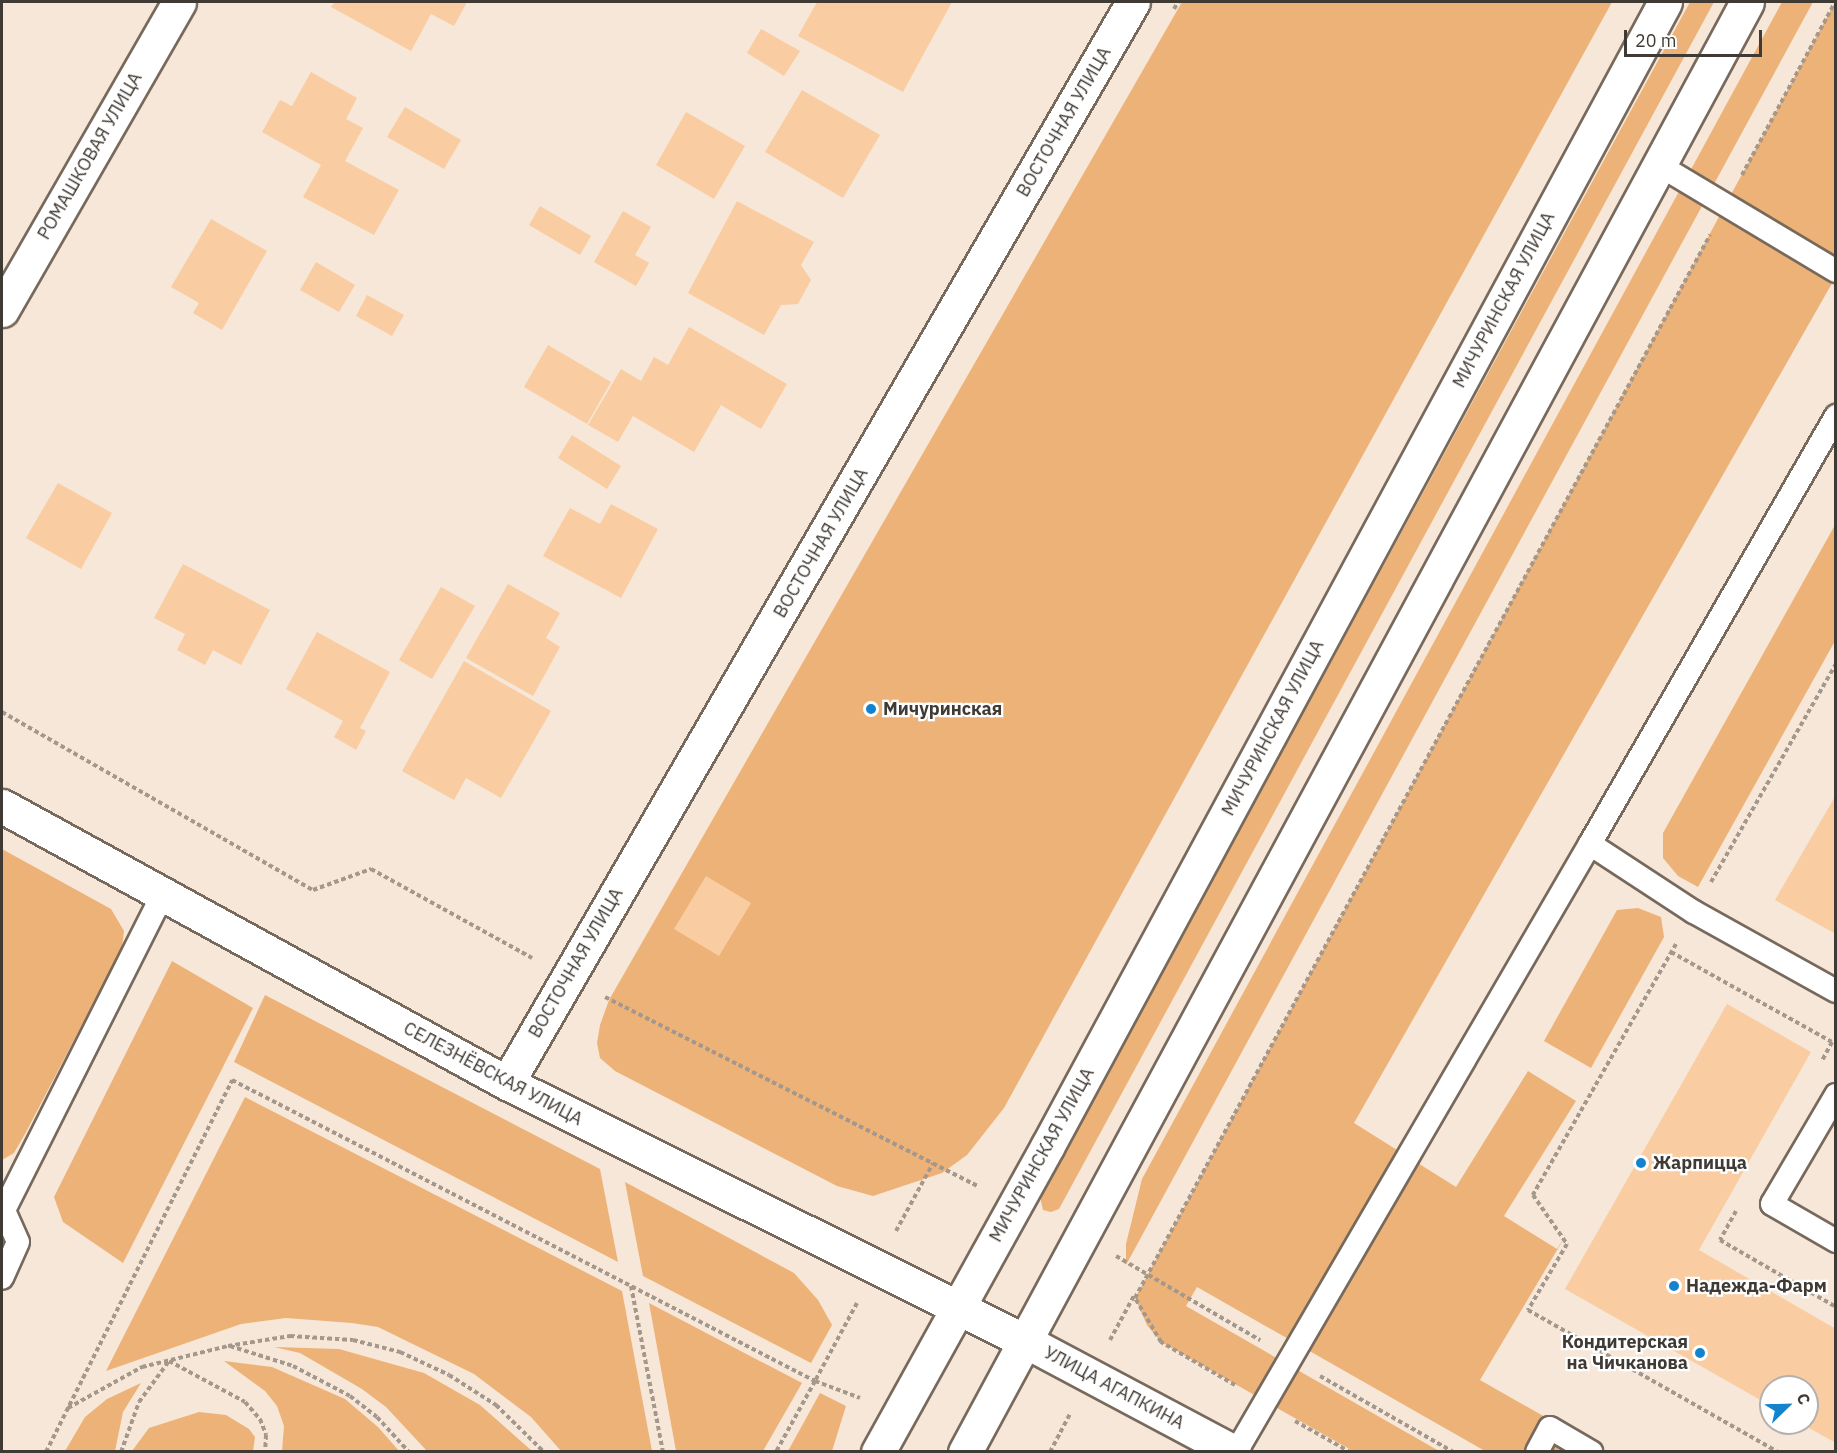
<!DOCTYPE html>
<html>
<head>
<meta charset="utf-8">
<style>
  body { margin:0 }
  #map { position:relative; width:1837px; height:1453px; overflow:hidden; background:#f7e7d8; font-family:"IBM Plex Sans",sans-serif }
  div>[style] { position:absolute }
  .green>* { inset:0; background:#edb277 }
  .building>* { inset:0; background:#f9cca1 }
  .path>* { height:4px; margin-top:-2px; transform-origin:0; background:repeating-linear-gradient(90deg,#a4988d 0 4.5px,transparent 0 7.5px) }
  .roads { filter:drop-shadow(2px 0 #77695c) drop-shadow(-2px 0 #77695c) drop-shadow(0 2px #77695c) drop-shadow(0 -2px #77695c) }
  .lane>* { height:22px; margin:-11px; padding:0 11px; transform-origin:11px; border-radius:11px; background:#fff }
  .street>* { height:33px; margin:-16.5px; padding:0 16.5px; transform-origin:16.5px; border-radius:16.5px; background:#fff }
  .secondary>* { height:33px; margin:-16.5px; padding:0 16.5px; transform-origin:16.5px; border-radius:16.5px; background:#fff }
  .primary>* { height:33px; margin:-16.5px; padding:0 16.5px; transform-origin:16.5px; border-radius:16.5px; background:#fff }
  .dots>* { width:16px; height:16px; translate:-50% -50%; box-sizing:border-box; border:3px solid #fff; border-radius:50% }
  span { translate:-50% -50%; white-space:nowrap; text-align:center; line-height:1.15; -webkit-text-stroke:4.5px #fff; paint-order:stroke }
  .street-label { font-size:18px; color:#403a34 }
  .poi-label { font-size:18px; color:#403a34; font-weight:700 }
  .left { translate:0 -50%; text-align:left }
  .right { translate:-100% -50%; text-align:right }
  .frame { position:absolute; inset:0; border:3px solid #403a34; pointer-events:none }
  .north { position:absolute; left:1759px; top:1375px; width:60px; height:60px; box-sizing:border-box; background:#fff; border:2px solid #b3b0ae; border-radius:50%; rotate:67deg; font-size:16px; font-weight:700; line-height:24px; text-align:center; color:#403a34 }
  .north::after { content:''; display:block; margin:auto; width:21px; height:27px; background:#1483cd; clip-path:polygon(50% 0,100% 100%,50% 72%,0 100%) }
  .scale { position:absolute; left:1624px; top:30px; width:138px; height:27px; box-sizing:border-box; border:3px solid #403a34; border-top:0; padding-left:8px; font-size:18px; line-height:21px; white-space:nowrap; color:#403a34; -webkit-text-stroke:4px #fff; paint-order:stroke }
</style>
</head>
<body>
<div id="map">
  <div class="green">
    <i style="clip-path:polygon(1182px 2px,1612px 2px,1004px 1108px,967px 1155px,942px 1173px,873px 1196px,837px 1186px,615px 1071px,600px 1058px,597px 1043px,600px 1025px,609px 1000px)"></i>
    <i style="clip-path:polygon(1690px 2px,1714px 2px,1059px 1209px,1051px 1212px,1043px 1210px,1040px 1197px)"></i>
    <i style="clip-path:polygon(1782px 2px,1813px 2px,1126px 1265px,1126px 1244px,1142px 1179px)"></i>
    <i style="clip-path:polygon(1835px 2px,1835px 278px,1354px 1123px,1456px 1187px,1528px 1071px,1576px 1101px,1504px 1216px,1557px 1249px,1566px 1235px,1480px 1380px,1605px 1451px,1485px 1451px,1197px 1287px,1186px 1306px,1439px 1451px,1353px 1451px,1161px 1342px,1147px 1325px,1135px 1298px)"></i>
    <i style="clip-path:polygon(1835px 525px,1835px 641px,1698px 887px,1678px 876px,1663px 858px,1663px 833px)"></i>
    <i style="clip-path:polygon(2px 849px,111px 909px,124px 931px,122px 948px,25px 1134px,14px 1153px,2px 1160px)"></i>
    <i style="clip-path:polygon(1638px 908px,1661px 917px,1664px 937px,1591px 1068px,1544px 1041px,1617px 910px)"></i>
    <i style="clip-path:polygon(172px 961px,253px 1008px,123px 1263px,63px 1222px,54px 1197px)"></i>
    <i style="clip-path:polygon(265px 995px,600px 1169px,618px 1262px,234px 1062px)"></i>
    <i style="clip-path:polygon(245px 1097px,622px 1291px,652px 1451px,561px 1451px,531px 1417px,474px 1374px,378px 1327px,352px 1323px,286px 1318px,241px 1324px,106px 1371px)"></i>
    <i style="clip-path:polygon(625px 1182px,794px 1273px,818px 1300px,832px 1325px,811px 1363px,643px 1276px)"></i>
    <i style="clip-path:polygon(649px 1303px,802px 1383px,763px 1451px,676px 1451px)"></i>
    <i style="clip-path:polygon(274px 1347px,339px 1349px,424px 1373px,480px 1405px,532px 1451px,427px 1451px,386px 1407px,362px 1389px,300px 1353px)"></i>
    <i style="clip-path:polygon(224px 1361px,272px 1367px,345px 1399px,378px 1427px,399px 1451px,282px 1451px,284px 1426px,277px 1406px,265px 1391px)"></i>
    <i style="clip-path:polygon(141px 1383px,123px 1412px,115px 1451px,65px 1451px,85px 1417px,107px 1399px)"></i>
    <i style="clip-path:polygon(820px 1393px,846px 1406px,832px 1451px,788px 1451px)"></i>
    <i style="clip-path:polygon(199px 1412px,226px 1415px,249px 1429px,255px 1437px,253px 1451px,132px 1451px,149px 1428px)"></i>
  </div>
  <div class="building">
    <i style="clip-path:polygon(335px 2px,467px 2px,454px 26px,431px 14px,411px 51px,331px 7px)"></i>
    <i style="clip-path:polygon(817px 2px,952px 2px,903px 92px,798px 36px)"></i>
    <i style="clip-path:polygon(761px 29px,800px 51px,784px 76px,747px 53px)"></i>
    <i style="clip-path:polygon(311px 72px,357px 98px,346px 119px,363px 128px,345px 161px,399px 190px,374px 235px,303px 197px,321px 165px,262px 132px,280px 100px,292px 106px)"></i>
    <i style="clip-path:polygon(802px 90px,880px 135px,843px 198px,765px 152px)"></i>
    <i style="clip-path:polygon(405px 107px,461px 140px,444px 169px,387px 137px)"></i>
    <i style="clip-path:polygon(686px 112px,745px 146px,714px 199px,656px 165px)"></i>
    <i style="clip-path:polygon(737px 201px,814px 242px,801px 265px,811px 280px,798px 304px,781px 305px,764px 335px,688px 293px)"></i>
    <i style="clip-path:polygon(540px 206px,591px 236px,580px 255px,529px 225px)"></i>
    <i style="clip-path:polygon(623px 211px,651px 227px,635px 255px,649px 263px,636px 286px,594px 262px)"></i>
    <i style="clip-path:polygon(211px 219px,267px 251px,222px 330px,193px 313px,199px 303px,171px 287px)"></i>
    <i style="clip-path:polygon(316px 262px,355px 285px,339px 312px,300px 290px)"></i>
    <i style="clip-path:polygon(367px 295px,404px 315px,392px 336px,356px 316px)"></i>
    <i style="clip-path:polygon(689px 327px,787px 384px,761px 429px,721px 405px,694px 452px,633px 416px,618px 442px,588px 425px,621px 369px,641px 381px,654px 357px,668px 365px)"></i>
    <i style="clip-path:polygon(548px 345px,611px 382px,587px 424px,524px 387px)"></i>
    <i style="clip-path:polygon(572px 435px,621px 466px,607px 489px,558px 458px)"></i>
    <i style="clip-path:polygon(58px 483px,112px 513px,81px 569px,26px 538px)"></i>
    <i style="clip-path:polygon(611px 504px,658px 529px,621px 598px,543px 556px,570px 508px,600px 524px)"></i>
    <i style="clip-path:polygon(183px 564px,270px 610px,241px 665px,213px 650px,205px 665px,177px 650px,185px 634px,154px 618px)"></i>
    <i style="clip-path:polygon(508px 584px,560px 613px,546px 638px,560px 647px,533px 696px,466px 658px)"></i>
    <i style="clip-path:polygon(441px 587px,475px 606px,432px 679px,399px 660px)"></i>
    <i style="clip-path:polygon(317px 632px,390px 672px,360px 728px,366px 731px,356px 750px,334px 737px,343px 721px,286px 689px)"></i>
    <i style="clip-path:polygon(464px 661px,551px 711px,501px 798px,466px 778px,454px 800px,402px 771px)"></i>
    <i style="clip-path:polygon(1836px 795px,1836px 934px,1775px 900px)"></i>
    <i style="clip-path:polygon(706px 876px,751px 903px,719px 956px,674px 929px)"></i>
    <i style="clip-path:polygon(1727px 1004px,1811px 1052px,1699px 1250px,1836px 1329px,1836px 1443px,1800px 1423px,1807px 1423px,1807px 1387px,1771px 1387px,1771px 1406px,1565px 1289px)"></i>
  </div>
  <div class="path">
    <i style="left:1174px;top:9px;width:8px;rotate:-60deg"></i>
    <i style="left:1742px;top:175px;width:196px;rotate:-61.7deg"></i>
    <i style="left:2px;top:712px;width:358px;rotate:29.8deg"></i>
    <i style="left:313px;top:890px;width:62px;rotate:-19.9deg"></i>
    <i style="left:371px;top:869px;width:184px;rotate:28.9deg"></i>
    <i style="left:1711px;top:882px;width:251px;rotate:-60.2deg"></i>
    <i style="left:1676px;top:944px;width:289px;rotate:119.7deg"></i>
    <i style="left:1533px;top:1195px;width:60px;rotate:55.2deg"></i>
    <i style="left:1567px;top:1244px;width:77px;rotate:120.6deg"></i>
    <i style="left:1528px;top:1310px;width:288px;rotate:29.6deg"></i>
    <i style="left:1671px;top:952px;width:184px;rotate:29.2deg"></i>
    <i style="left:1832px;top:1042px;width:21px;rotate:118deg"></i>
    <i style="left:605px;top:997px;width:418px;rotate:26.9deg"></i>
    <i style="left:1736px;top:1211px;width:33px;rotate:119deg"></i>
    <i style="left:1720px;top:1240px;width:134px;rotate:30deg"></i>
    <i style="left:896px;top:1231px;width:77px;rotate:-61.4deg"></i>
    <i style="left:1116px;top:1256px;width:167px;rotate:30.3deg"></i>
    <i style="left:631px;top:1286px;width:169px;rotate:79.1deg"></i>
    <i style="left:857px;top:1303px;width:89px;rotate:118.3deg"></i>
    <i style="left:815px;top:1381px;width:48px;rotate:20.7deg"></i>
    <i style="left:1110px;top:1340px;width:52px;rotate:-61.5deg"></i>
    <i style="left:230px;top:1346px;width:66px;rotate:17.6deg"></i>
    <i style="left:293px;top:1366px;width:64px;rotate:27.8deg"></i>
    <i style="left:350px;top:1396px;width:34px;rotate:38deg"></i>
    <i style="left:377px;top:1417px;width:47px;rotate:47.6deg"></i>
    <i style="left:1320px;top:1376px;width:153px;rotate:29.7deg"></i>
    <i style="left:1235px;top:1385px;width:86px;rotate:-149.8deg"></i>
    <i style="left:1161px;top:1342px;width:51px;rotate:-120.6deg"></i>
    <i style="left:1135px;top:1298px;width:1209px;rotate:-61.59deg"></i>
    <i style="left:68px;top:1408px;width:85px;rotate:-29deg"></i>
    <i style="left:142px;top:1367px;width:89px;rotate:-13.7deg"></i>
    <i style="left:228px;top:1346px;width:63px;rotate:-9.2deg"></i>
    <i style="left:290px;top:1336px;width:63px;rotate:3.6deg"></i>
    <i style="left:353px;top:1340px;width:49px;rotate:14.3deg"></i>
    <i style="left:400px;top:1352px;width:54px;rotate:25.1deg"></i>
    <i style="left:449px;top:1375px;width:56px;rotate:32.6deg"></i>
    <i style="left:496px;top:1405px;width:67px;rotate:44.4deg"></i>
    <i style="left:1295px;top:1421px;width:63px;rotate:29.4deg"></i>
    <i style="left:46px;top:1452px;width:416px;rotate:-63.4deg"></i>
    <i style="left:232px;top:1080px;width:656px;rotate:27.31deg"></i>
    <i style="left:815px;top:1381px;width:81px;rotate:118.8deg"></i>
    <i style="left:121px;top:1452px;width:53px;rotate:-70.2deg"></i>
    <i style="left:139px;top:1402px;width:51px;rotate:-53.8deg"></i>
    <i style="left:169px;top:1361px;width:86px;rotate:28.3deg"></i>
    <i style="left:245px;top:1402px;width:23px;rotate:49deg"></i>
    <i style="left:260px;top:1419px;width:17px;rotate:69deg"></i>
    <i style="left:266px;top:1435px;width:17px;rotate:93deg"></i>
    <i style="left:1050px;top:1452px;width:45px;rotate:-62.3deg"></i>
  </div>
  <div class="roads">
    <div class="lane">
      <i style="left:1659px;top:165px;width:206px;rotate:30.9deg"></i>
      <i style="left:1590px;top:844px;width:494px;rotate:-60.1deg"></i>
      <i style="left:1836px;top:1095px;width:126px;rotate:120.4deg"></i>
      <i style="left:1772px;top:1204px;width:74px;rotate:30deg"></i>
      <i style="left:2px;top:1206px;width:39px;rotate:66deg"></i>
      <i style="left:18px;top:1242px;width:39px;rotate:114deg"></i>
      <i style="left:5px;top:1208px;width:352px;rotate:-63.3deg"></i>
      <i style="left:1236px;top:1452px;width:704px;rotate:-59.79deg"></i>
      <i style="left:1590px;top:844px;width:124px;rotate:33.2deg"></i>
      <i style="left:1694px;top:912px;width:162px;rotate:29.1deg"></i>
      <i style="left:1537px;top:1452px;width:27px;rotate:-62deg"></i>
      <i style="left:1550px;top:1428px;width:48px;rotate:30.3deg"></i>
    </div>
    <div class="street">
      <i style="left:2px;top:310px;width:355px;rotate:-60.1deg"></i>
      <i style="left:507px;top:1083px;width:1249px;rotate:-59.93deg"></i>
    </div>
    <div class="secondary">
      <i style="left:2px;top:806px;width:576px;rotate:28.75deg"></i>
      <i style="left:507px;top:1083px;width:581px;rotate:26.48deg"></i>
      <i style="left:1027px;top:1342px;width:234px;rotate:28deg"></i>
    </div>
    <div class="primary">
      <i style="left:878px;top:1452px;width:349px;rotate:-61deg"></i>
      <i style="left:1047px;top:1147px;width:1301px;rotate:-61.64deg"></i>
      <i style="left:965px;top:1452px;width:1647px;rotate:-61.66deg"></i>
    </div>
  </div>
  <div class="dots">
    <i style="left:871px;top:709px;background:#1483cd"></i>
    <i style="left:1641px;top:1163px;background:#1483cd"></i>
    <i style="left:1674px;top:1286px;background:#1483cd"></i>
    <i style="left:1700px;top:1353px;background:#1483cd"></i>
  </div>
  <div class="street-label">
    <span style="left:1064px;top:122px;rotate:-60deg">ВОСТОЧНАЯ УЛИЦА</span>
    <span style="left:90px;top:156px;rotate:-60deg">РОМАШКОВАЯ УЛИЦА</span>
    <span style="left:1504px;top:300px;rotate:-62deg">МИЧУРИНСКАЯ УЛИЦА</span>
    <span style="left:821px;top:543px;rotate:-60deg">ВОСТОЧНАЯ УЛИЦА</span>
    <span style="left:1273px;top:728px;rotate:-62deg">МИЧУРИНСКАЯ УЛИЦА</span>
    <span style="left:576px;top:963px;rotate:-60deg">ВОСТОЧНАЯ УЛИЦА</span>
    <span style="left:493px;top:1074px;rotate:28deg">СЕЛЕЗНЁВСКАЯ УЛИЦА</span>
    <span style="left:1042px;top:1155px;rotate:-61deg">МИЧУРИНСКАЯ УЛИЦА</span>
    <span style="left:1114px;top:1388px;rotate:28deg">УЛИЦА АГАПКИНА</span>
  </div>
  <div class="poi-label">
    <span class="left" style="left:883px;top:709px">Мичуринская</span>
    <span class="left" style="left:1653px;top:1163px">Жарпицца</span>
    <span class="left" style="left:1686px;top:1286px">Надежда-Фарм</span>
    <span class="right" style="left:1688px;top:1353px">Кондитерская<br>на Чичканова</span>
  </div>
  <div class="frame"></div>
  <div class="north">С</div>
  <div class="scale">20 m</div>
</div>
</body>
</html>
